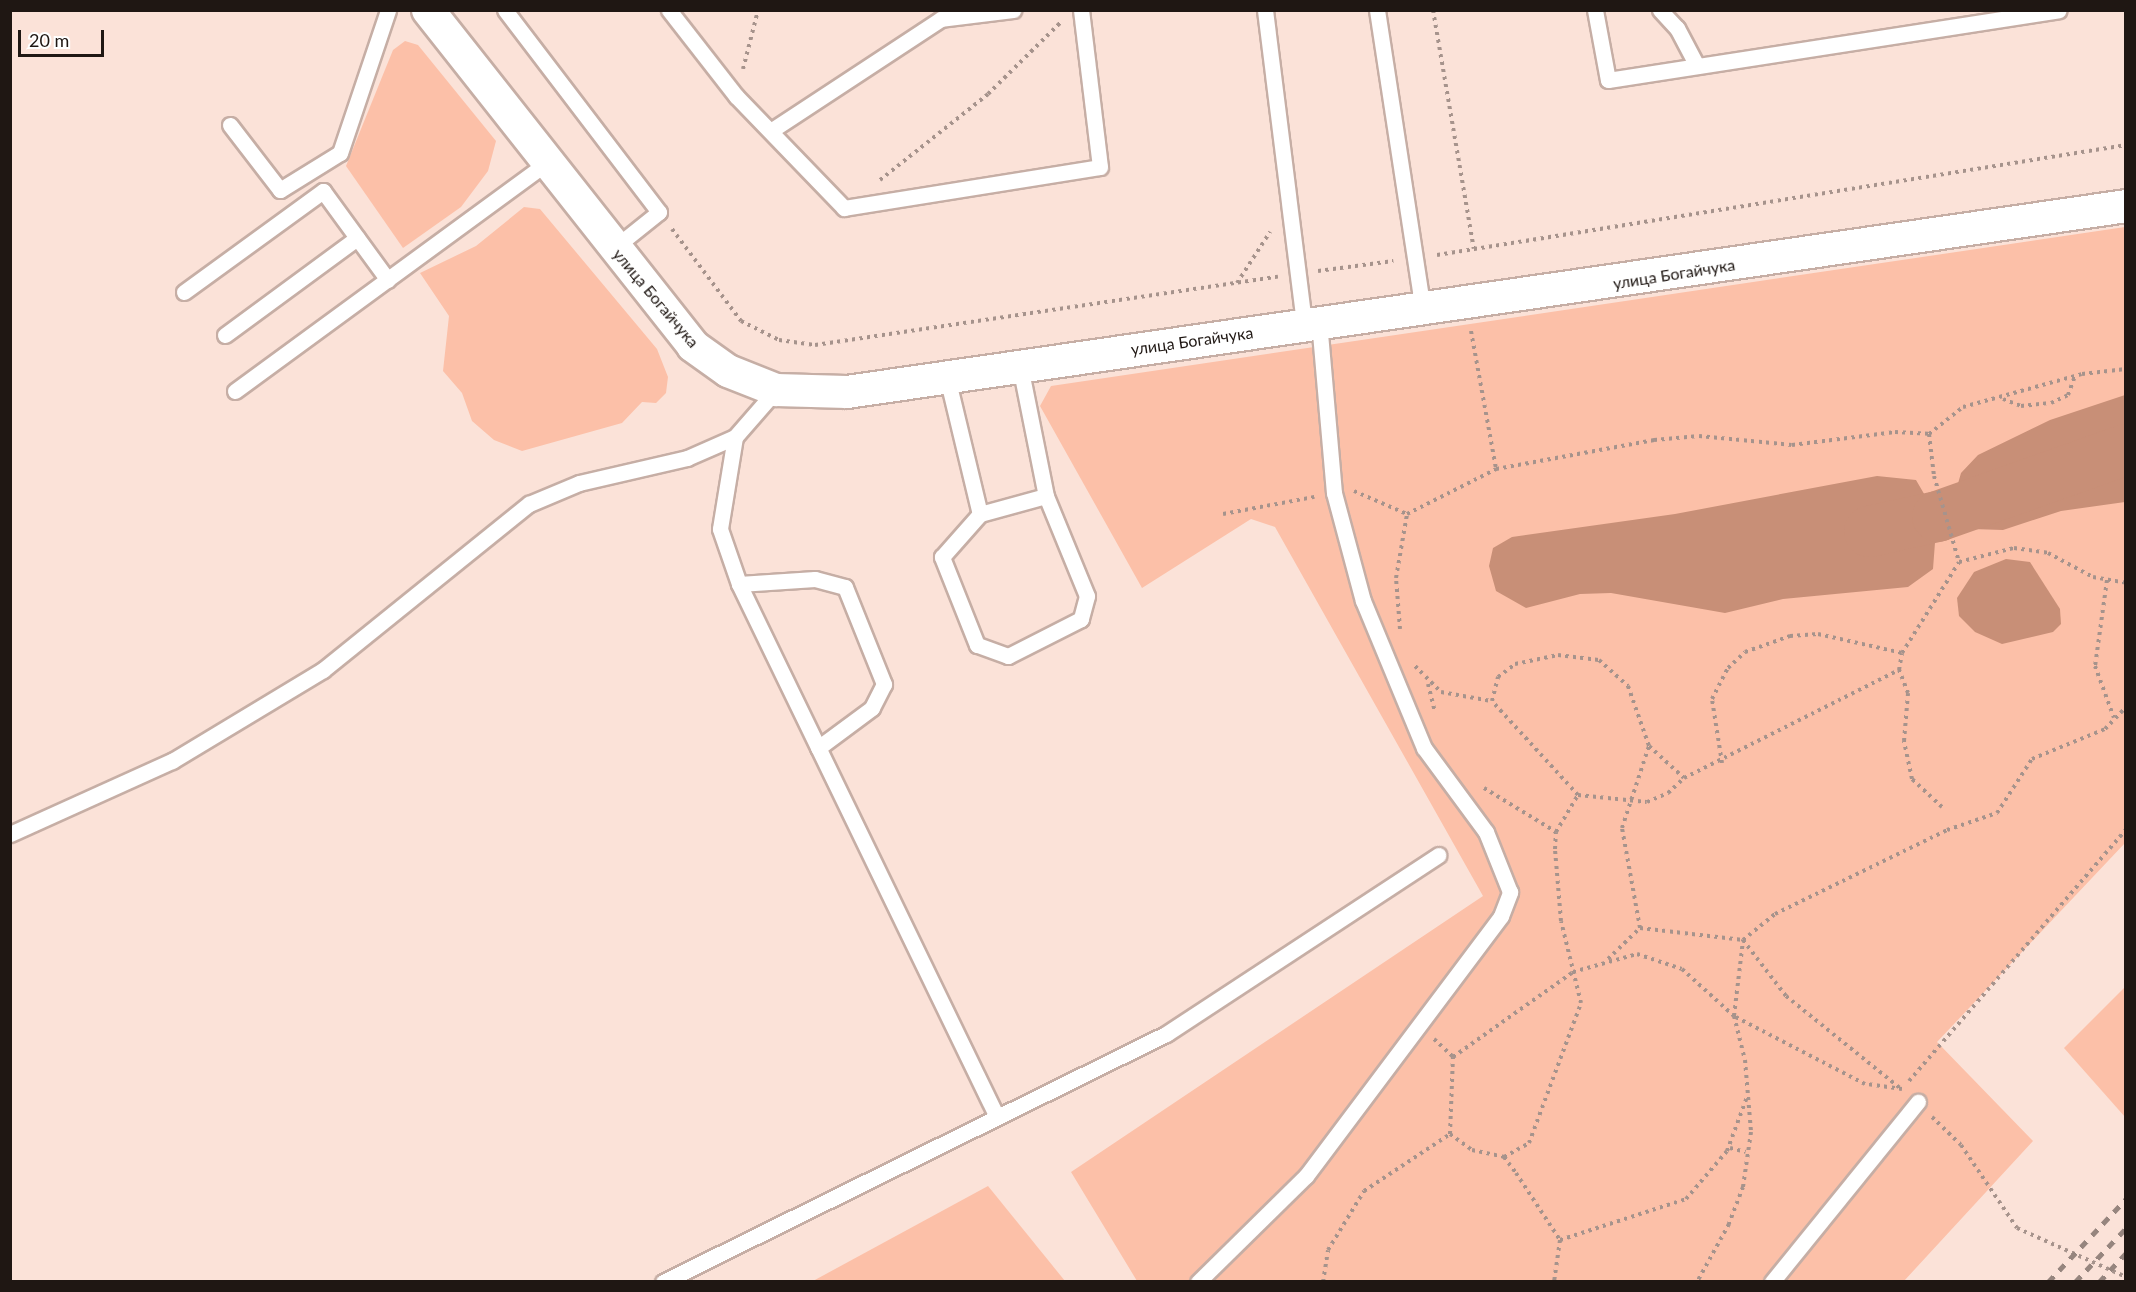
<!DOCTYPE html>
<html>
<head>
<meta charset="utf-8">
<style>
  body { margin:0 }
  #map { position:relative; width:2136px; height:1292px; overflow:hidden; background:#fbe2d8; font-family:Lato,sans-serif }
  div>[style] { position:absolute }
  .green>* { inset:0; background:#fcc0a8 }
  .water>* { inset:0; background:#c88f77 }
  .river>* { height:51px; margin:-25.5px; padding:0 25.5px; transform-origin:25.5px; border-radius:25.5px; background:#c88f77 }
  .path>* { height:4px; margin-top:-2px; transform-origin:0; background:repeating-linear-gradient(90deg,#a6938c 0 3px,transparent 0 7.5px) }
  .roads { filter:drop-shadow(2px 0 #c6aea5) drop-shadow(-2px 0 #c6aea5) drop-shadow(0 2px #c6aea5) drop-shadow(0 -2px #c6aea5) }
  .lane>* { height:15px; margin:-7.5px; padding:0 7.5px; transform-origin:7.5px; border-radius:7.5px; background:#fff }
  .street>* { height:32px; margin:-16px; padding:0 16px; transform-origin:16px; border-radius:16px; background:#fff }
  .rail>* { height:4.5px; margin-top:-2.25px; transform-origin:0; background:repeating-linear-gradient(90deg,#96857e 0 8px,transparent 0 16px) }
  span { translate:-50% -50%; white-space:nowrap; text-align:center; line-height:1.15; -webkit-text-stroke:4.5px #fff; paint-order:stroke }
  .street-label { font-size:16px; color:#1f1713 }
  .frame { position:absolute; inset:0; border:12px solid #1f1713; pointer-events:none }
  .scale { position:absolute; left:18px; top:30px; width:86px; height:27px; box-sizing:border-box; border:3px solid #1f1713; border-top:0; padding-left:8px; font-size:18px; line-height:21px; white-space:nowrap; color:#1f1713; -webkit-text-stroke:4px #fff; paint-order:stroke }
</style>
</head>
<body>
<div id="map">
  <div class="green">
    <i style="clip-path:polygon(405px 41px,418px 45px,496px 141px,488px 171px,461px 207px,403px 248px,346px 166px,393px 50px)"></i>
    <i style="clip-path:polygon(524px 207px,540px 209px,657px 349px,668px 377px,666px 393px,656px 403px,642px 402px,622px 423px,522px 451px,494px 440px,472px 421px,462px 393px,443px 371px,449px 316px,420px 273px,476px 246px)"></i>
    <i style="clip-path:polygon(2125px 227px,2125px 843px,1937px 1042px,2033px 1141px,1904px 1281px,1137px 1281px,1071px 1172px,1483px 896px,1275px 527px,1251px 519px,1142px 588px,1040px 406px,1051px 386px)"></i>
    <i style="clip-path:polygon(2125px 987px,2125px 1117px,2064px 1048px)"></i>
    <i style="clip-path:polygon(988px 1186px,1065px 1281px,813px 1281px)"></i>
  </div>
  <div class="water">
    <i style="clip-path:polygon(2125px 395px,2125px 502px,2061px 511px,2003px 530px,1972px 529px,1962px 522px,1955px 494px,1961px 473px,1978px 455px,2050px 420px)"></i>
    <i style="clip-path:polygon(1877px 476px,1916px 480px,1937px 516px,1933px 569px,1908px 587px,1783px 599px,1725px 613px,1611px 593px,1580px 594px,1526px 608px,1496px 591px,1489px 566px,1493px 548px,1512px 537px,1675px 514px)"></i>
    <i style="clip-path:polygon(2006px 559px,2030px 562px,2060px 609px,2061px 624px,2053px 632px,2002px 644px,1975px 632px,1959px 616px,1957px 598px,1974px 572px)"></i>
  </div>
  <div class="river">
    <i style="left:1869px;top:531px;width:70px;rotate:-12.4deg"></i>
    <i style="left:1937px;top:516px;width:201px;rotate:-19.5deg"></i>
  </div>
  <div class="path">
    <i style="left:1433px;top:10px;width:242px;rotate:80.3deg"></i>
    <i style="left:743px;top:69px;width:61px;rotate:-75.7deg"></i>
    <i style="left:880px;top:180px;width:138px;rotate:-38.5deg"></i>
    <i style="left:988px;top:94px;width:104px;rotate:-44.6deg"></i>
    <i style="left:672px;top:229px;width:115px;rotate:53.1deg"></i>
    <i style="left:741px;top:321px;width:42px;rotate:26.6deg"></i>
    <i style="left:779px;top:340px;width:36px;rotate:8deg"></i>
    <i style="left:815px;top:345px;width:468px;rotate:-8.4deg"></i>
    <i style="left:1437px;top:255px;width:698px;rotate:-9.07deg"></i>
    <i style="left:1318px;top:271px;width:76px;rotate:-7.6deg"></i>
    <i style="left:1237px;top:283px;width:61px;rotate:-57.1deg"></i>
    <i style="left:1471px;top:331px;width:140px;rotate:79.7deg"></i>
    <i style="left:2003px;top:399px;width:19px;rotate:21deg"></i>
    <i style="left:2021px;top:406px;width:30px;rotate:-6deg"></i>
    <i style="left:2051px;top:403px;width:19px;rotate:-25deg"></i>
    <i style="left:2068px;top:395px;width:20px;rotate:-70deg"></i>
    <i style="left:1929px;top:434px;width:42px;rotate:83.2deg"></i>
    <i style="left:1934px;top:476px;width:90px;rotate:73.8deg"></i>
    <i style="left:1354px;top:491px;width:58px;rotate:23.5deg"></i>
    <i style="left:1407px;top:514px;width:100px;rotate:-26.8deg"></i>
    <i style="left:1496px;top:469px;width:161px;rotate:-10.4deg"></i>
    <i style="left:1654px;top:440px;width:45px;rotate:-5.1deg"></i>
    <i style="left:1699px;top:436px;width:93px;rotate:5.5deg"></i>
    <i style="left:1792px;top:445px;width:104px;rotate:-7.2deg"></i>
    <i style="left:1895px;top:432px;width:34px;rotate:3deg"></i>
    <i style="left:1929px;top:434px;width:43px;rotate:-38.5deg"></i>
    <i style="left:1963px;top:407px;width:123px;rotate:-15.5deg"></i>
    <i style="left:2082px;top:374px;width:44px;rotate:-6.5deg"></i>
    <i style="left:1223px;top:514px;width:93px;rotate:-10.6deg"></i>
    <i style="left:2107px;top:580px;width:87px;rotate:97.9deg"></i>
    <i style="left:2095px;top:666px;width:55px;rotate:69.9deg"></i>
    <i style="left:1400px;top:629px;width:51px;rotate:-94.5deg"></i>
    <i style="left:1396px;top:578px;width:65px;rotate:-80.2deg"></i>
    <i style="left:1415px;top:666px;width:37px;rotate:45deg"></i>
    <i style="left:1441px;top:692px;width:51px;rotate:10.2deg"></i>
    <i style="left:1428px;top:684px;width:29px;rotate:76deg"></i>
    <i style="left:1722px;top:763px;width:65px;rotate:-98.9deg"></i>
    <i style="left:1712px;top:699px;width:35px;rotate:-63deg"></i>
    <i style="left:1728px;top:668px;width:23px;rotate:-43deg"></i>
    <i style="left:1745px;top:652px;width:48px;rotate:-19.6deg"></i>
    <i style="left:1790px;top:636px;width:28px;rotate:-4deg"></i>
    <i style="left:1818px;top:634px;width:86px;rotate:12.7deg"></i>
    <i style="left:1484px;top:788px;width:84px;rotate:31.4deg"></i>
    <i style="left:1578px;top:795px;width:127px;rotate:-132.5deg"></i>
    <i style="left:1492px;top:701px;width:25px;rotate:-76deg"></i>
    <i style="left:1498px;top:677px;width:21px;rotate:-37deg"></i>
    <i style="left:1515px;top:664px;width:44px;rotate:-11.8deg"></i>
    <i style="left:1558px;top:655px;width:41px;rotate:7deg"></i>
    <i style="left:1599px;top:660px;width:39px;rotate:42deg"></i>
    <i style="left:1628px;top:686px;width:64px;rotate:70.7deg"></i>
    <i style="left:1649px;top:746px;width:47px;rotate:42.4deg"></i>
    <i style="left:1942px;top:807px;width:41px;rotate:-137deg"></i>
    <i style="left:1912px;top:779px;width:39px;rotate:-102deg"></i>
    <i style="left:1904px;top:741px;width:48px;rotate:-85.2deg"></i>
    <i style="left:1908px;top:693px;width:25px;rotate:-111deg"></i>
    <i style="left:1899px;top:670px;width:17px;rotate:-80deg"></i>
    <i style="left:1902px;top:653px;width:107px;rotate:-57.9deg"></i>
    <i style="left:1959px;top:562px;width:57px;rotate:-14.3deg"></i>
    <i style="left:2014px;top:548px;width:34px;rotate:8deg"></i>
    <i style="left:2048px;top:553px;width:51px;rotate:28.1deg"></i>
    <i style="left:2093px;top:577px;width:34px;rotate:10deg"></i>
    <i style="left:1640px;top:928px;width:102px;rotate:-100.2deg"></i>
    <i style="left:1622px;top:828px;width:86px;rotate:-71.8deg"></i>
    <i style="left:1608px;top:959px;width:45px;rotate:-44.1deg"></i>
    <i style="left:1640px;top:928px;width:104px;rotate:6.6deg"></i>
    <i style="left:1743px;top:940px;width:71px;rotate:52.5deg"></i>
    <i style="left:1786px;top:996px;width:146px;rotate:38.9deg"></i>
    <i style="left:1434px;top:1039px;width:26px;rotate:43deg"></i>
    <i style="left:1909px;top:1081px;width:332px;rotate:-49.2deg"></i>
    <i style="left:1902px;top:1089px;width:37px;rotate:-172deg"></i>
    <i style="left:1865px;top:1084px;width:148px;rotate:-152.6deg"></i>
    <i style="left:1734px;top:1016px;width:77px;rotate:-83.2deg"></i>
    <i style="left:1743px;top:940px;width:41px;rotate:-39.1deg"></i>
    <i style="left:1775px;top:914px;width:191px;rotate:-26deg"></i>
    <i style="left:1947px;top:830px;width:53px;rotate:-18.8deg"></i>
    <i style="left:1997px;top:813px;width:64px;rotate:-57.1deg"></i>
    <i style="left:2032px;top:759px;width:79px;rotate:-22.3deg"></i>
    <i style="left:2105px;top:729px;width:30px;rotate:-46deg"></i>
    <i style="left:1932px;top:1117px;width:40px;rotate:44deg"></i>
    <i style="left:1961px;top:1145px;width:100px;rotate:56deg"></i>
    <i style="left:2017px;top:1228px;width:120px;rotate:24.2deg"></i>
    <i style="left:1450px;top:1134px;width:77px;rotate:-87.8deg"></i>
    <i style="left:1453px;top:1057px;width:147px;rotate:-35.3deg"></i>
    <i style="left:1573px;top:972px;width:66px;rotate:-15.7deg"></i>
    <i style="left:1637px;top:954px;width:47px;rotate:18.4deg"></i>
    <i style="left:1682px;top:969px;width:70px;rotate:42.1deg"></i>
    <i style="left:1734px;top:1016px;width:45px;rotate:76deg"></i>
    <i style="left:1745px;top:1060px;width:72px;rotate:85.2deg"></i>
    <i style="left:1751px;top:1132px;width:56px;rotate:98.3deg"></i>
    <i style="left:1743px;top:1187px;width:40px;rotate:111deg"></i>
    <i style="left:1729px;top:1224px;width:66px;rotate:118.9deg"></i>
    <i style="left:1730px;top:1148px;width:16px;rotate:14deg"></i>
    <i style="left:1504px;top:1157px;width:29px;rotate:-29deg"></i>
    <i style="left:1529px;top:1143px;width:149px;rotate:-69.6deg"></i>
    <i style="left:1581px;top:1003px;width:84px;rotate:-103.7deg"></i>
    <i style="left:1561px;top:921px;width:72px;rotate:-94.8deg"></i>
    <i style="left:1555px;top:849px;width:17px;rotate:-87deg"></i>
    <i style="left:1556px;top:832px;width:43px;rotate:-59.3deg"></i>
    <i style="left:1578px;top:795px;width:69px;rotate:5.8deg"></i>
    <i style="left:1647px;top:802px;width:23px;rotate:-23deg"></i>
    <i style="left:1668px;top:793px;width:22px;rotate:-43deg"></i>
    <i style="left:1684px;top:778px;width:241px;rotate:-26.7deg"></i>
    <i style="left:1560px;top:1240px;width:133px;rotate:-18deg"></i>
    <i style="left:1686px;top:1199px;width:63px;rotate:-49.5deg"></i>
    <i style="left:1727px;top:1151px;width:58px;rotate:-69.7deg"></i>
    <i style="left:1323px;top:1282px;width:32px;rotate:-81deg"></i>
    <i style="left:1328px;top:1250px;width:69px;rotate:-58.6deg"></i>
    <i style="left:1364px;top:1191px;width:103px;rotate:-33.5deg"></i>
    <i style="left:1450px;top:1134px;width:27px;rotate:36deg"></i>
    <i style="left:1472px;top:1150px;width:33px;rotate:12deg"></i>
    <i style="left:1504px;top:1157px;width:20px;rotate:53deg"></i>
    <i style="left:1516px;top:1173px;width:80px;rotate:56.7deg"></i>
    <i style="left:1560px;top:1240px;width:42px;rotate:98.1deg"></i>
  </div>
  <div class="roads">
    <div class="lane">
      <i style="left:505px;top:10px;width:254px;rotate:52.7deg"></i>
      <i style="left:659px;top:212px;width:58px;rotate:141.3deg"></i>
      <i style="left:669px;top:10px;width:109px;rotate:52.1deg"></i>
      <i style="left:736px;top:96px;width:156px;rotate:46deg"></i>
      <i style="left:844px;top:208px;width:259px;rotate:-9.1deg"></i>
      <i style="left:1100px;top:167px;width:158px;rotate:-96.9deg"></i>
      <i style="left:1265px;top:10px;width:317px;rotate:82.9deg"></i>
      <i style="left:1377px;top:10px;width:304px;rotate:81.3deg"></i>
      <i style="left:1595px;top:10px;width:71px;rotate:79.5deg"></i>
      <i style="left:1608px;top:80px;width:456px;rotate:-8.8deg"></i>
      <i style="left:1660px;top:10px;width:25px;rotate:47deg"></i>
      <i style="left:1677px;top:28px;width:43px;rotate:62.2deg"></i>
      <i style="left:230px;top:125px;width:82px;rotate:52.4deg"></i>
      <i style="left:280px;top:190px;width:70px;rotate:-31.7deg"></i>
      <i style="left:340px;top:153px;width:151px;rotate:-71.4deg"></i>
      <i style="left:772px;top:130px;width:202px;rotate:-33.3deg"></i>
      <i style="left:941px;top:19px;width:73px;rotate:-7.1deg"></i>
      <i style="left:184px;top:292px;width:172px;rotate:-36deg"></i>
      <i style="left:323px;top:191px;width:110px;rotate:53.9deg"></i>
      <i style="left:225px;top:335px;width:164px;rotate:-36.3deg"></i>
      <i style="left:1020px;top:366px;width:133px;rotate:78.7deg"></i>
      <i style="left:947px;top:377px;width:141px;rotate:76.5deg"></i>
      <i style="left:235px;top:391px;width:386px;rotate:-36.2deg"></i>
      <i style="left:735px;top:437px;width:93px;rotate:99.3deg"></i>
      <i style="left:720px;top:529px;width:58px;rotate:70.9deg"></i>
      <i style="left:739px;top:584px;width:590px;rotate:64.17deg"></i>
      <i style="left:1046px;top:496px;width:108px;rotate:67.7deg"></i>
      <i style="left:1087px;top:596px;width:24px;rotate:105deg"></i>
      <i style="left:1081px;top:619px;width:82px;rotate:153.1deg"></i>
      <i style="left:1008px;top:656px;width:33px;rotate:-160deg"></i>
      <i style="left:977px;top:645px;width:95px;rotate:-111.7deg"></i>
      <i style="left:942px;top:557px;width:57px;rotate:-48.5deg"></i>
      <i style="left:980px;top:514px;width:68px;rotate:-15.3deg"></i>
      <i style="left:739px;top:584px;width:76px;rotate:-3.8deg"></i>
      <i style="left:815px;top:579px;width:31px;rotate:15deg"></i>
      <i style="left:845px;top:587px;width:105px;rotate:68.1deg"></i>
      <i style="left:884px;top:684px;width:27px;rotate:117deg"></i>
      <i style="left:872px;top:708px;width:67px;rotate:143.5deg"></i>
      <i style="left:10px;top:834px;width:178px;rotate:-24.3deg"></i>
      <i style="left:172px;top:761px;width:176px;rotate:-31.1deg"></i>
      <i style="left:323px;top:670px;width:265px;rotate:-38.9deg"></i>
      <i style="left:529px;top:504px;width:54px;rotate:-22.8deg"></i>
      <i style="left:579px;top:483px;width:111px;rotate:-13deg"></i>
      <i style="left:687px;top:458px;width:52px;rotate:-23.6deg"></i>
      <i style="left:735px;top:437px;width:62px;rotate:-48.9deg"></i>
      <i style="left:663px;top:1282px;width:561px;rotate:-26.25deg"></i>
      <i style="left:1166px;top:1034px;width:326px;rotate:-33.3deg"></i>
      <i style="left:1198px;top:1282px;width:151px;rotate:-44.5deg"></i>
      <i style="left:1306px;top:1176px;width:325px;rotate:-53.1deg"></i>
      <i style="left:1501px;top:916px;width:26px;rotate:-69deg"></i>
      <i style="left:1510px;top:892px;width:65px;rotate:-111.8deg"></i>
      <i style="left:1486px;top:832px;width:104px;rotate:-126.4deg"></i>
      <i style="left:1424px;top:748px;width:159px;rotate:-112.5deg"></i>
      <i style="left:1363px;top:601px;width:112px;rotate:-105deg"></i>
      <i style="left:1334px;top:493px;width:171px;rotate:-95deg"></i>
      <i style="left:1772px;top:1282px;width:232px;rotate:-51deg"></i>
    </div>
    <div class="street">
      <i style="left:428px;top:10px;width:428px;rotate:51.7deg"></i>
      <i style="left:693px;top:346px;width:43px;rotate:35.5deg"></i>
      <i style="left:728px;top:371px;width:52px;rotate:21.6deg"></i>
      <i style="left:776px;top:390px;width:71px;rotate:1.6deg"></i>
      <i style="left:847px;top:392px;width:1292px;rotate:-8.27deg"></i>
    </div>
  </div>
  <div class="rail">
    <i style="left:2048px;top:1282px;width:114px;rotate:-46.8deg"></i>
    <i style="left:2075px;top:1282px;width:74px;rotate:-46.6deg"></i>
    <i style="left:2099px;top:1282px;width:40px;rotate:-47deg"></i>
  </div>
  <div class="street-label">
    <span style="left:1674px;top:274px;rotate:-9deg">улица Богайчука</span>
    <span style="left:656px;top:298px;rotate:50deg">улица Богайчука</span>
    <span style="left:1192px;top:341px;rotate:-8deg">улица Богайчука</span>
  </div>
  <div class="frame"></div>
  <div class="scale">20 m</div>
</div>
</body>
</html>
